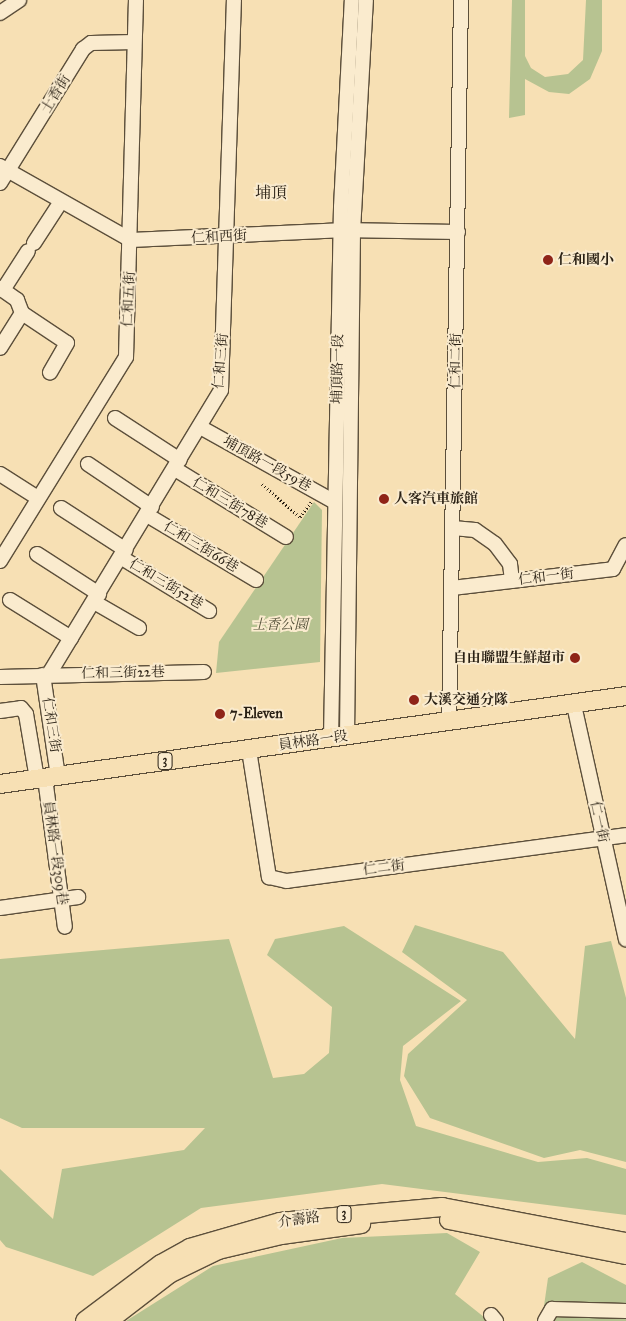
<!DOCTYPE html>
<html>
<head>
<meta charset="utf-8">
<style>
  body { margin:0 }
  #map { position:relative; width:626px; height:1321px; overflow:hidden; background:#f7e0b4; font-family:"IM FELL Great Primer","Noto Serif TC",serif }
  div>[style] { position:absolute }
  .green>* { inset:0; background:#b7c391 }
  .path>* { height:2.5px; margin-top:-1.25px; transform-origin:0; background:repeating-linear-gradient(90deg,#281f13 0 1px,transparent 0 3.5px) }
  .roads { filter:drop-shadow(1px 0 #5c4f3b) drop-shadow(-1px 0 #5c4f3b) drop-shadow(0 1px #5c4f3b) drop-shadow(0 -1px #5c4f3b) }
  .minor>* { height:14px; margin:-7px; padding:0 7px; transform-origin:7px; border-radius:7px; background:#faebce }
  .major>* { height:18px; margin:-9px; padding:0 9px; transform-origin:9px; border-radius:9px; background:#f7e0b4 }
  .dots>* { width:14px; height:14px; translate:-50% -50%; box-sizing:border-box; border:2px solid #faebce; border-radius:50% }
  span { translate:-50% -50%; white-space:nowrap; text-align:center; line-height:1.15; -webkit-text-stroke:4px #faebce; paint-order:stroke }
  .shield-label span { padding:1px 4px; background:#faebce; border:1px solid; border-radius:4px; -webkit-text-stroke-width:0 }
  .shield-label { font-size:12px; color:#281f13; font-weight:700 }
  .street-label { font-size:14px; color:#281f13 }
  .poi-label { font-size:14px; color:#281f13; font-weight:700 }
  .left { translate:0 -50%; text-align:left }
  .right { translate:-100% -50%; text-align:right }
  .park-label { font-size:14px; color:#535039; font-style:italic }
  .quarter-label { font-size:16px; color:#281f13 }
</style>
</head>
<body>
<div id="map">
  <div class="green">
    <i style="clip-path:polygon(512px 0,525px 0,525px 56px,531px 68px,545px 77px,568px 74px,583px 60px,586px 0,602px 0,602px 51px,590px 79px,569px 94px,549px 92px,525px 79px,525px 115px,509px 118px)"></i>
    <i style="clip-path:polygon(314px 502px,322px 510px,320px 662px,216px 673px,219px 642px)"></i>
    <i style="clip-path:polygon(415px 925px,503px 952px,575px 1039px,585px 946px,611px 941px,626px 998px,626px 1162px,580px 1150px,544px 1158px,430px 1118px,404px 1076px,408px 1054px,467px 1000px,402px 952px)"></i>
    <i style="clip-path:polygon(344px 926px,461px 1001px,403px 1046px,400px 1080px,416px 1126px,538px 1162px,587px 1158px,626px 1169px,626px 1215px,382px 1184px,201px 1208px,93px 1276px,6px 1247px,0 1240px,0 1169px,53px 1219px,62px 1169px,184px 1150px,205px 1128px,22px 1128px,0 1118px,0 959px,229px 939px,273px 1078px,304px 1074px,329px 1053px,332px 1007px,267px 955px,275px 939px)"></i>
    <i style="clip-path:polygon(447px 1233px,480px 1252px,455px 1294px,489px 1321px,126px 1321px,213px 1266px,342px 1238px)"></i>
    <i style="clip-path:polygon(582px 1262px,626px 1285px,626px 1321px,549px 1321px,544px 1306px,548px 1278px)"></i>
  </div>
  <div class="path">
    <i style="left:262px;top:484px;width:50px;rotate:41deg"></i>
    <i style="left:300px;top:517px;width:19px;rotate:-54deg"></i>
  </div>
  <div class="roads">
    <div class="minor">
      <i style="left:0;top:13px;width:23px;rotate:-34deg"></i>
      <i style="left:0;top:166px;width:150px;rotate:29.5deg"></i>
      <i style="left:131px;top:240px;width:209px;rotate:-2.7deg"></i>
      <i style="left:340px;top:230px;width:118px;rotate:1deg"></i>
      <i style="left:0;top:183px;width:158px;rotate:-58.2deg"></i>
      <i style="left:83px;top:49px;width:10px;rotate:-37deg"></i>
      <i style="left:91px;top:43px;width:43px;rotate:-1.3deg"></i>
      <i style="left:34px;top:243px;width:48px;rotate:-57deg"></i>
      <i style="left:0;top:288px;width:21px;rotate:35deg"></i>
      <i style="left:17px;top:300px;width:14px;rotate:69deg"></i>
      <i style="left:22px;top:313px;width:41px;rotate:122.2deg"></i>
      <i style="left:3px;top:290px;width:46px;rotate:-57.3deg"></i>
      <i style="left:22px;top:313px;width:54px;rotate:33.7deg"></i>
      <i style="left:67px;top:343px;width:34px;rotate:120deg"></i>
      <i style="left:115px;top:418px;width:77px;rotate:32.9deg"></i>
      <i style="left:200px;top:427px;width:154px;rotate:29.1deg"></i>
      <i style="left:88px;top:464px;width:77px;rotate:33.9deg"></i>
      <i style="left:175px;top:469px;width:130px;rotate:31.5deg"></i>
      <i style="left:0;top:474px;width:45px;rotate:32.3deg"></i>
      <i style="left:61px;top:508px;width:77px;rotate:32.9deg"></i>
      <i style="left:147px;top:515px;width:127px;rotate:30.8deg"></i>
      <i style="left:453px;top:528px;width:22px;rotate:5deg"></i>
      <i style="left:475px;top:530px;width:24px;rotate:35deg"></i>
      <i style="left:495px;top:544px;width:25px;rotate:53deg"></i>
      <i style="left:510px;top:564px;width:17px;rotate:83deg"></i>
      <i style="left:37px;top:554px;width:74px;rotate:32.8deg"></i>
      <i style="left:122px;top:558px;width:102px;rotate:31.3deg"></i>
      <i style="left:0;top:561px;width:240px;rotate:-58.3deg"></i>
      <i style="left:126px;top:357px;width:357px;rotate:-88.4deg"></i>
      <i style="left:452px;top:588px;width:162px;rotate:-6.7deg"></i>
      <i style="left:613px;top:569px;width:27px;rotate:-62deg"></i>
      <i style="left:10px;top:600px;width:72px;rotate:31.9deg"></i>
      <i style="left:94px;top:602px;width:52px;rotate:30deg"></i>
      <i style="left:49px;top:674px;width:332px;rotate:-58.8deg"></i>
      <i style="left:221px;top:390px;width:390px;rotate:-88.1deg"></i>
      <i style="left:43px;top:675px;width:102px;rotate:81.6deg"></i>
      <i style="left:0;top:677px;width:204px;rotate:-1.4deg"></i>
      <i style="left:574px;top:705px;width:240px;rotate:77.5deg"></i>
      <i style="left:0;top:711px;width:21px;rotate:-8deg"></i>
      <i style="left:21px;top:708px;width:8px;rotate:50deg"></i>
      <i style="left:26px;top:714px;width:66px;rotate:80.4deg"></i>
      <i style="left:449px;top:722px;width:722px;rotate:-89.05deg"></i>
      <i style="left:347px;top:736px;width:505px;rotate:-89.32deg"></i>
      <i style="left:353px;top:231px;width:231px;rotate:-86.8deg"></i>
      <i style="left:331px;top:738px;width:531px;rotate:-88.92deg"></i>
      <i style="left:341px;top:207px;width:207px;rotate:-87deg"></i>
      <i style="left:249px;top:750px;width:129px;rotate:81.1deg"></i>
      <i style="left:269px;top:877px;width:18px;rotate:13deg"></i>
      <i style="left:287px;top:881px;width:342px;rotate:-7.7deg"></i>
      <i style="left:45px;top:778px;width:150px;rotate:82.4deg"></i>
      <i style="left:0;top:908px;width:79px;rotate:-8deg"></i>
      <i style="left:491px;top:1315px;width:8px;rotate:50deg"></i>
      <i style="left:545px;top:1321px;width:14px;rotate:-60deg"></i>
      <i style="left:552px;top:1309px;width:74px;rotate:1.5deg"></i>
    </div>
    <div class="major">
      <i style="left:0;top:784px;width:632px;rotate:-8deg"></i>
      <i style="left:449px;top:1220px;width:180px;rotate:11.2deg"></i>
      <i style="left:85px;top:1321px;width:95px;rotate:-36.9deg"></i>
      <i style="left:161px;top:1264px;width:33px;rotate:-29deg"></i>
      <i style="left:190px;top:1248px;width:94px;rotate:-16.1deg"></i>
      <i style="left:280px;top:1222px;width:163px;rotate:-5.3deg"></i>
      <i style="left:442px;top:1207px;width:187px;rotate:10.8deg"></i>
      <i style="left:108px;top:1321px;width:77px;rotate:-37.6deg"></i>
      <i style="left:169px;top:1274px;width:55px;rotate:-26.1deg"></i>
      <i style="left:218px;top:1250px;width:65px;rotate:-13.4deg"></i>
      <i style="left:281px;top:1235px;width:81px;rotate:-7.8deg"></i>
    </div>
  </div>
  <div class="dots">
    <i style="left:548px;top:260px;background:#8f2418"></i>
    <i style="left:384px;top:499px;background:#8f2418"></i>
    <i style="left:575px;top:658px;background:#8f2418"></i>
    <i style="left:414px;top:700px;background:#8f2418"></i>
    <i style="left:220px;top:714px;background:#8f2418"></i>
  </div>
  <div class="shield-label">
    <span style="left:165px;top:761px">3</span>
    <span style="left:344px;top:1214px">3</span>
  </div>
  <div class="street-label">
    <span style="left:56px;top:94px;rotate:-58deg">士香街</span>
    <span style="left:219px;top:237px;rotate:-3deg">仁和西街</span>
    <span style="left:129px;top:299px;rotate:-87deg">仁和五街</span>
    <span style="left:221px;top:361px;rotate:-85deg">仁和三街</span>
    <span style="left:456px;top:361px;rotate:-89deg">仁和二街</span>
    <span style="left:338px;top:369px;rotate:-89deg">埔頂路一段</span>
    <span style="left:267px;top:464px;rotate:29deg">埔頂路一段59巷</span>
    <span style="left:230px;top:503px;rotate:31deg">仁和三街78巷</span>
    <span style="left:201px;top:547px;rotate:31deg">仁和三街66巷</span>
    <span style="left:546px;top:577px;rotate:-7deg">仁和一街</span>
    <span style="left:166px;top:584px;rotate:31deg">仁和三街52巷</span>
    <span style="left:123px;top:673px;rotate:-1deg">仁和三街22巷</span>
    <span style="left:51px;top:725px;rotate:81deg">仁和三街</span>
    <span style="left:313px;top:741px;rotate:-8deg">員林路一段</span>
    <span style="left:599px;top:822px;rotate:78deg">仁一街</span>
    <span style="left:55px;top:853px;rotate:82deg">員林路一段309巷</span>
    <span style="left:384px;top:868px;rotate:-7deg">仁二街</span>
    <span style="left:299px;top:1220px;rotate:-8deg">介壽路</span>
  </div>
  <div class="poi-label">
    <span class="left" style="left:558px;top:260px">仁和國小</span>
    <span class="left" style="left:394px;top:499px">人客汽車旅館</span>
    <span class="right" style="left:565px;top:658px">自由聯盟生鮮超市</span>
    <span class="left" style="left:424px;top:700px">大溪交通分隊</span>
    <span class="left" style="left:230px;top:714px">7-Eleven</span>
  </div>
  <div class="park-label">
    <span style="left:280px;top:625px">士香公園</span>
  </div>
  <div class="quarter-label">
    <span style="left:271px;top:193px">埔頂</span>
  </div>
</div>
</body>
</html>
